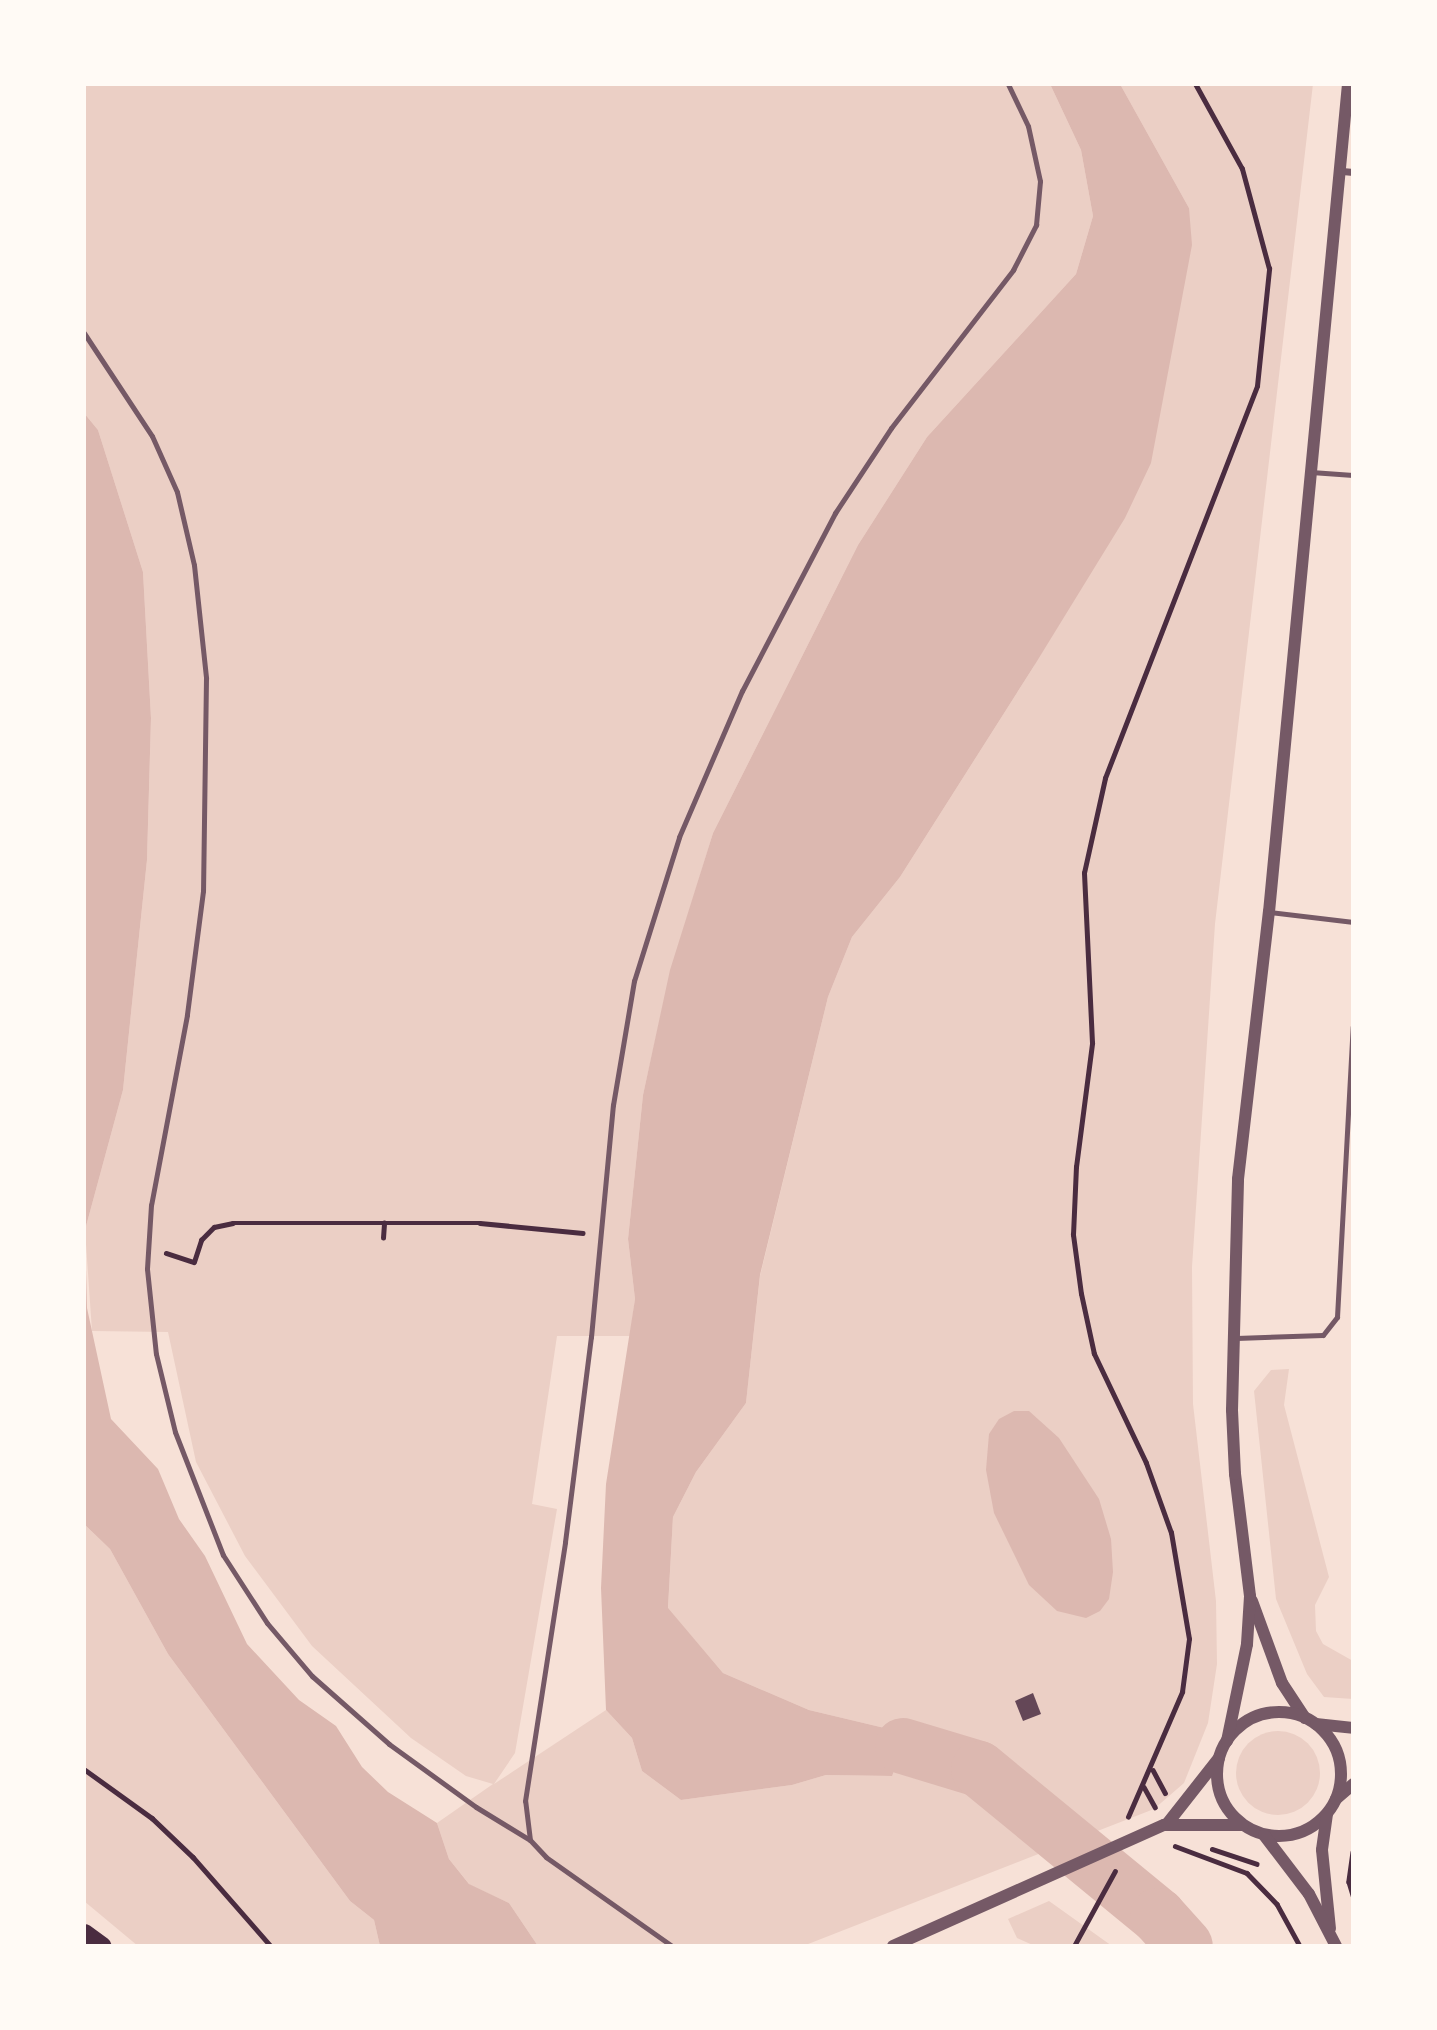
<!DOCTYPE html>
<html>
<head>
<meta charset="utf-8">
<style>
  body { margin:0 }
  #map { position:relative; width:1437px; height:2030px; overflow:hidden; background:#f7e1d7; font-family:"Archivo Narrow",sans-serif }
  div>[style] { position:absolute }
  .green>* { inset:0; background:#ebcfc5 }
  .round { border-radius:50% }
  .water>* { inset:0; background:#dcb8b0 }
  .river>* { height:56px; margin:-28px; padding:0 28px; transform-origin:28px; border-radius:28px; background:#dcb8b0 }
  .building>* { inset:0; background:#644757 }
  .path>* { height:4.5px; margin:-2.25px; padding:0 2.25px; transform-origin:2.25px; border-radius:2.25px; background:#4a2c40 }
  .service>* { height:5px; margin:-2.5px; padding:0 2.5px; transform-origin:2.5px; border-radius:2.5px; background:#755966 }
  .minor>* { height:7px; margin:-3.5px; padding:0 3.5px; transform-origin:3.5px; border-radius:3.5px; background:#755966 }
  .tertiary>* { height:12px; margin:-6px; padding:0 6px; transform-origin:6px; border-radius:6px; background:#755966 }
  .tertiary>.ring { margin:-6px; padding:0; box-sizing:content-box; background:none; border:12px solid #755966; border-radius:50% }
  .trunk>* { height:19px; margin:-9.5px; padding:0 9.5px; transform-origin:9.5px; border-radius:9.5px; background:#4a2c40 }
  span { translate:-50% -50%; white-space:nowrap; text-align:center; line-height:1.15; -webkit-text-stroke:6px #fffaf5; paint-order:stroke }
  .frame { position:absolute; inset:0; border:86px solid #fffaf5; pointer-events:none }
</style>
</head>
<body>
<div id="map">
  <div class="green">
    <i style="clip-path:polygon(84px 84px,1050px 84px,1081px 150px,1093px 216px,1076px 274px,927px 437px,858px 545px,713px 833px,671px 970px,643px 1095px,628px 1239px,635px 1299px,630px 1336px,557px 1336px,532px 1504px,557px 1509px,515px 1753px,494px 1784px,606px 1710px,632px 1738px,642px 1771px,681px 1800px,792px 1785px,826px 1775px,892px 1776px,893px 1730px,809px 1710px,723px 1673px,668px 1609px,673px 1517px,696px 1472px,746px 1403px,760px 1276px,828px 997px,852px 937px,900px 877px,1034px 666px,1189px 208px,1120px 84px,1313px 84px,1215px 924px,1192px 1267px,1193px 1404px,1216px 1601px,1217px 1664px,1208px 1723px,1184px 1783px,1154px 1809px,803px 1946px,538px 1946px,509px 1903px,470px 1885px,449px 1859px,437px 1823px,493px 1784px,466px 1776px,411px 1738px,312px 1646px,245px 1556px,196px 1462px,168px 1332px,92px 1331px,85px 1230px,123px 1090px,147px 860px,151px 718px,143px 572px,98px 430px,84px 413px)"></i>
    <i style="clip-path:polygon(1289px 1369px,1284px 1405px,1329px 1577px,1315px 1605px,1316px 1631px,1323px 1644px,1353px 1661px,1353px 1699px,1324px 1697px,1307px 1674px,1276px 1599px,1254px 1391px,1271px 1370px)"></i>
    <i style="clip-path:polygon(84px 1524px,110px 1549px,168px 1654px,350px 1901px,374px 1920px,380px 1946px,138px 1946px,84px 1901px)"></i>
    <i class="round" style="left:1236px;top:1731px;width:84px;height:84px"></i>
    <i style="clip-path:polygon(1049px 1901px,1112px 1946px,1035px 1946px,1017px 1938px,1008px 1919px)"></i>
  </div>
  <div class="water">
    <i style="clip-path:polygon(1050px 84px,1120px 84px,1189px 208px,1192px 245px,1151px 463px,1125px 518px,1034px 666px,900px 877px,852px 937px,828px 997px,760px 1275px,746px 1403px,696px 1472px,673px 1517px,668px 1608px,723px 1673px,809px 1710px,893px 1730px,903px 1746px,892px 1776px,826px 1775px,792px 1785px,681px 1800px,642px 1771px,632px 1738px,606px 1710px,601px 1588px,606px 1484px,635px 1299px,628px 1239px,643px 1095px,670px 970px,713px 833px,858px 545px,927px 437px,1076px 274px,1093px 216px,1081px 150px)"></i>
    <i style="clip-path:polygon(84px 413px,98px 430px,143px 572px,151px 718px,147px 860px,123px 1090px,85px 1230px,87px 1308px,111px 1419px,158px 1469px,179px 1519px,205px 1556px,247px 1644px,299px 1700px,336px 1726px,362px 1767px,388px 1792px,437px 1823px,449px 1859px,469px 1884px,509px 1903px,538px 1946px,380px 1946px,374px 1920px,350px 1901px,168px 1654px,110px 1549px,84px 1524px)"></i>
    <i style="clip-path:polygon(1014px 1411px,1029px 1411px,1059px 1438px,1099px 1499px,1111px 1539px,1113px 1572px,1109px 1599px,1100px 1611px,1086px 1618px,1057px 1611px,1029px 1585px,994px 1513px,986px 1470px,989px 1434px,999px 1419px)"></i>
  </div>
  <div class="river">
    <i style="left:903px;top:1746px;width:79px;rotate:16.8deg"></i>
    <i style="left:979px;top:1769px;width:232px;rotate:39.4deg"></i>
    <i style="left:1158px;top:1916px;width:40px;rotate:48deg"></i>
  </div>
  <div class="building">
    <i style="clip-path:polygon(1033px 1693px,1041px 1714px,1023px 1721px,1015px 1701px)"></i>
  </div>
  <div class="path">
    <i style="left:383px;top:1238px;width:15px;rotate:-86deg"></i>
    <i style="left:166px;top:1253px;width:29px;rotate:18deg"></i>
    <i style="left:194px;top:1262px;width:23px;rotate:-72deg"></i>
    <i style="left:201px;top:1240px;width:18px;rotate:-45deg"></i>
    <i style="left:214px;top:1227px;width:19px;rotate:-12deg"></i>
    <i style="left:233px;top:1223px;width:247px"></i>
    <i style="left:480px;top:1223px;width:103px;rotate:5.5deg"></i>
    <i style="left:84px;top:1769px;width:84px;rotate:35.8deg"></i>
    <i style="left:152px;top:1818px;width:57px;rotate:43.6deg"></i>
    <i style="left:193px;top:1857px;width:118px;rotate:48.8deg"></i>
    <i style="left:1153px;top:1770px;width:26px;rotate:62deg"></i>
    <i style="left:1144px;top:1787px;width:23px;rotate:61deg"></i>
    <i style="left:1128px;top:1817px;width:136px;rotate:-66.6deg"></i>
    <i style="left:1182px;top:1692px;width:53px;rotate:-82.5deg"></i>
    <i style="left:1189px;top:1639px;width:108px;rotate:-99.6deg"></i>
    <i style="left:1171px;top:1533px;width:74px;rotate:-109.7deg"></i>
    <i style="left:1146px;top:1463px;width:121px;rotate:-115.5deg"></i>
    <i style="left:1094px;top:1354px;width:61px;rotate:-102.2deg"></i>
    <i style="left:1081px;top:1294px;width:60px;rotate:-97.7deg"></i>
    <i style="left:1073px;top:1235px;width:68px;rotate:-87.5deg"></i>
    <i style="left:1076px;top:1167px;width:125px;rotate:-82.6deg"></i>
    <i style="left:1092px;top:1043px;width:170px;rotate:-92.7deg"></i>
    <i style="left:1084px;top:873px;width:97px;rotate:-77.5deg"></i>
    <i style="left:1105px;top:778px;width:420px;rotate:-68.8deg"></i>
    <i style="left:1257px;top:386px;width:118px;rotate:-84.1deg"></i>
    <i style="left:1269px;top:269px;width:104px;rotate:-105.1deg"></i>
    <i style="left:1242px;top:169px;width:97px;rotate:-118.9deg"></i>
    <i style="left:1175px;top:1846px;width:77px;rotate:20.6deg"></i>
    <i style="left:1247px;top:1873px;width:43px;rotate:45.9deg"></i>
    <i style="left:1277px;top:1904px;width:48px;rotate:61.3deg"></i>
    <i style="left:1212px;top:1849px;width:47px;rotate:18.4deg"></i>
    <i style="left:1353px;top:1852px;width:30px;rotate:98deg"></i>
    <i style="left:1349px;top:1882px;width:14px;rotate:73deg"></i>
    <i style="left:1074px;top:1946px;width:85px;rotate:-61.3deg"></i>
  </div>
  <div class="service">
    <i style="left:84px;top:333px;width:123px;rotate:56.6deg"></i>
    <i style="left:152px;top:436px;width:61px;rotate:65.9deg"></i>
    <i style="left:177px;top:492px;width:75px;rotate:76.9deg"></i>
    <i style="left:194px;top:565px;width:114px;rotate:83.9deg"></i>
    <i style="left:206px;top:678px;width:213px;rotate:90.8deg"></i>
    <i style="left:203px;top:891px;width:125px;rotate:97.4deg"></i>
    <i style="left:187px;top:1015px;width:193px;rotate:100.7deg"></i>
    <i style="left:151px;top:1205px;width:64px;rotate:93.6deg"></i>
    <i style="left:147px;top:1269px;width:85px;rotate:84deg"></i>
    <i style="left:156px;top:1354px;width:80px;rotate:76.3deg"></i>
    <i style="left:175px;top:1432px;width:132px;rotate:68.7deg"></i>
    <i style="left:223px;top:1555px;width:81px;rotate:57.1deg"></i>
    <i style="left:267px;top:1623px;width:70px;rotate:49.7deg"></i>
    <i style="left:312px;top:1676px;width:103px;rotate:41.4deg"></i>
    <i style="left:389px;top:1744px;width:107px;rotate:35.9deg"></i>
    <i style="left:476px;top:1807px;width:63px;rotate:31.4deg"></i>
    <i style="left:1311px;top:472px;width:42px;rotate:4.1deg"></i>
    <i style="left:1269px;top:912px;width:85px;rotate:6.8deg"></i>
    <i style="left:1236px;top:1338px;width:87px;rotate:-2deg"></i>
    <i style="left:1323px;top:1335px;width:23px;rotate:-52deg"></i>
    <i style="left:1337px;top:1317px;width:291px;rotate:-86.9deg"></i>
    <i style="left:672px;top:1946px;width:154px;rotate:-144.8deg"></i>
    <i style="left:546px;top:1857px;width:23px;rotate:-133deg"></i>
    <i style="left:530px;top:1840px;width:39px;rotate:-97deg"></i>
    <i style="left:525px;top:1801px;width:262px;rotate:-81.2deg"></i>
    <i style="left:565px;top:1542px;width:207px;rotate:-82.8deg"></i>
    <i style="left:591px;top:1337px;width:233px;rotate:-84.6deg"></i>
    <i style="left:613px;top:1105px;width:126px;rotate:-80.4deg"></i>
    <i style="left:634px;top:981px;width:151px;rotate:-72.6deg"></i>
    <i style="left:679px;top:837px;width:159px;rotate:-66.7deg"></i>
    <i style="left:742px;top:691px;width:201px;rotate:-62.4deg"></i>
    <i style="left:835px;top:513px;width:102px;rotate:-56.6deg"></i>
    <i style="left:891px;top:428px;width:200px;rotate:-52.3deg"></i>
    <i style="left:1013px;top:270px;width:51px;rotate:-62.9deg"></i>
    <i style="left:1036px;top:225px;width:44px;rotate:-84.8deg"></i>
    <i style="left:1040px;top:181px;width:56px;rotate:-102.3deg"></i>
    <i style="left:1028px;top:126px;width:47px;rotate:-115.5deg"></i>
  </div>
  <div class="minor">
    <i style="left:1342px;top:171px;width:11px;rotate:5deg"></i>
  </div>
  <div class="tertiary">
    <i style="left:1252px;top:1601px;width:87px;rotate:69.9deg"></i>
    <i style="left:1282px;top:1683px;width:42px;rotate:56.7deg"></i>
    <i class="ring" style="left:1217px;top:1712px;width:112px;height:112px"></i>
    <i style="left:1316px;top:1724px;width:37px;rotate:6deg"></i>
    <i style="left:1227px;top:1741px;width:99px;rotate:-78.3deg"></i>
    <i style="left:1247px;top:1644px;width:48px;rotate:-86.4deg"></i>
    <i style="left:1250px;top:1596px;width:123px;rotate:-97deg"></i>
    <i style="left:1235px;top:1474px;width:64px;rotate:-92.7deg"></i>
    <i style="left:1232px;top:1410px;width:231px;rotate:-88.5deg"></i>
    <i style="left:1238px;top:1179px;width:269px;rotate:-83.4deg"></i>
    <i style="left:1269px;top:912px;width:832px;rotate:-84.55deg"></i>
    <i style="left:1336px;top:1799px;width:23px;rotate:-41deg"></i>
    <i style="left:1327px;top:1814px;width:36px;rotate:98deg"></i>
    <i style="left:1322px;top:1850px;width:79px;rotate:84.2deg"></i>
    <i style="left:1167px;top:1824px;width:84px;rotate:-51.8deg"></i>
    <i style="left:1264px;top:1835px;width:74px;rotate:52.7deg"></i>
    <i style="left:1309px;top:1894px;width:59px;rotate:62.6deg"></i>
    <i style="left:893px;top:1946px;width:297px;rotate:-24.1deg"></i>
    <i style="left:1164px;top:1825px;width:79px"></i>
  </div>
  <div class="trunk">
    <i style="left:84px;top:1933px;width:22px;rotate:36deg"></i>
  </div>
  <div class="frame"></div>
</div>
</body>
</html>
